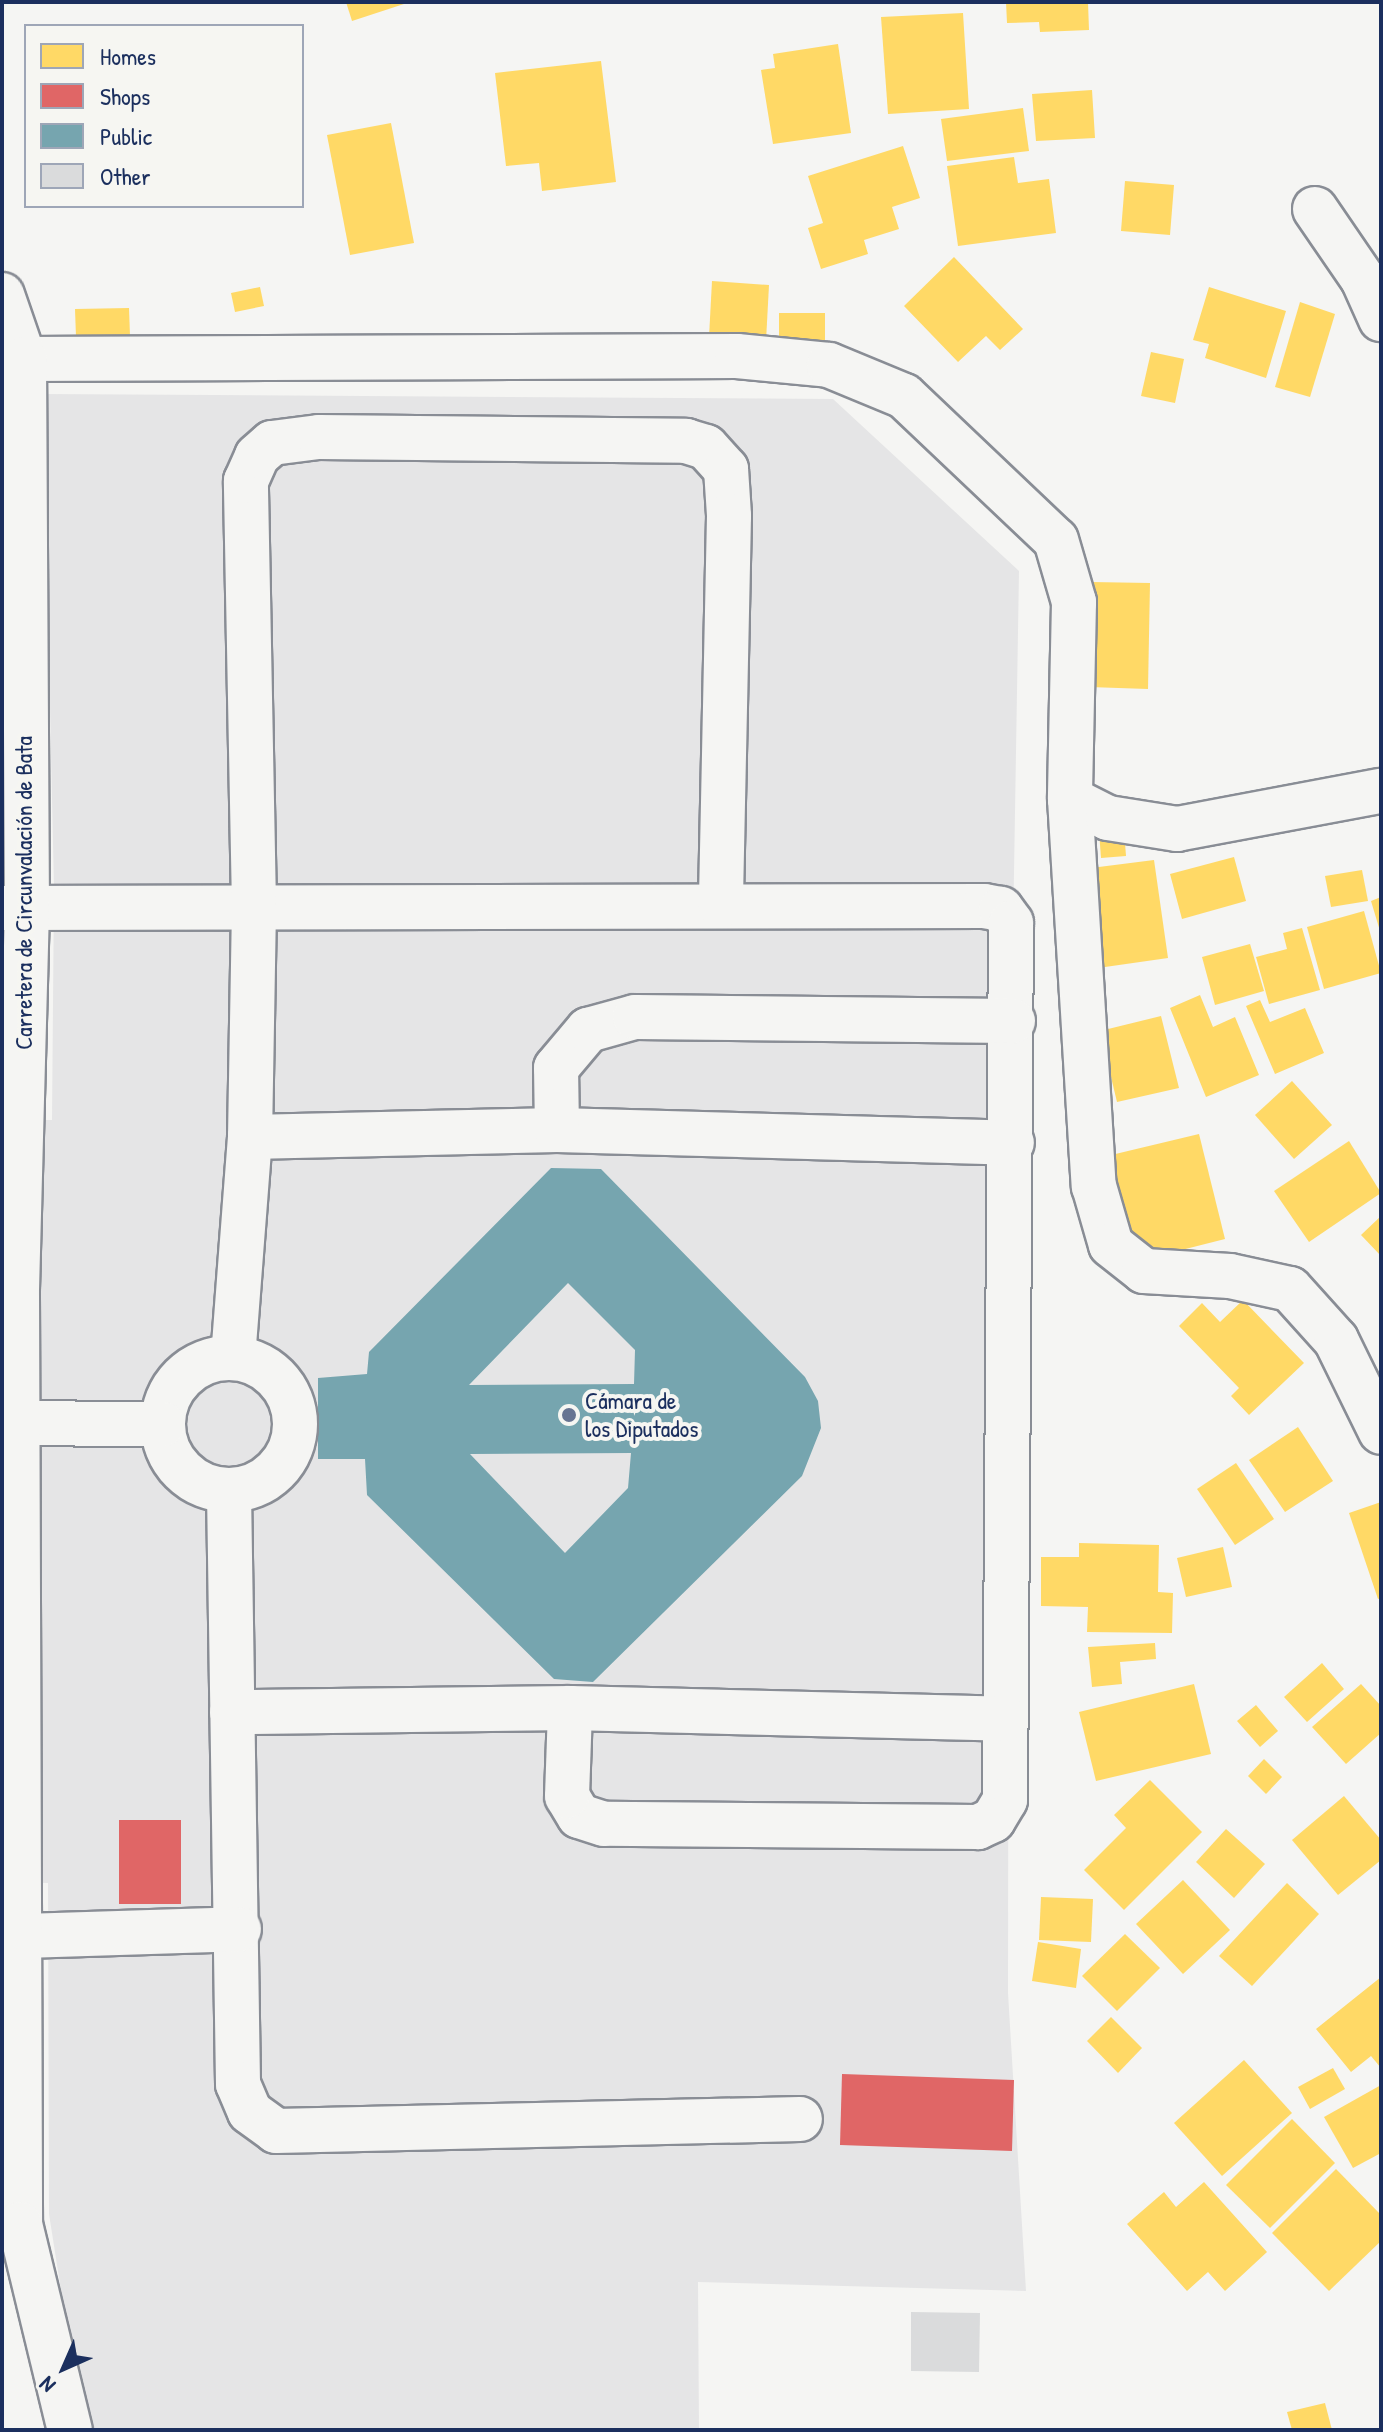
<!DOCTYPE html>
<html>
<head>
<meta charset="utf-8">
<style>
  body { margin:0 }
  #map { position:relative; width:1383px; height:2432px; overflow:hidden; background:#f5f5f3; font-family:"Patrick Hand",sans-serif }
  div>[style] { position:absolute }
  .built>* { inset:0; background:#e5e5e6 }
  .homes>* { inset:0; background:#ffd966 }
  .shops>* { inset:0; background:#e06666 }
  .public>* { inset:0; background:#76a5af }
  .building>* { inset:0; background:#dadbdc }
  .roads { filter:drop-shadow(2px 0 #898d95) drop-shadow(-2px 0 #898d95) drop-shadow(0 2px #898d95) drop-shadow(0 -2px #898d95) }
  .minor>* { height:44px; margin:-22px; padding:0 22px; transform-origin:22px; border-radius:22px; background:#f5f5f3 }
  .minor>.ring { margin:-22px; padding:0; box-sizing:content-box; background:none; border:44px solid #f5f5f3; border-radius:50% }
  .major>* { height:44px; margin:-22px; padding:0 22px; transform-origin:22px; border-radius:22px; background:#f5f5f3 }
  .dots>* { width:22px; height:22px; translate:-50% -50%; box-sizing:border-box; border:4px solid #f6f6f2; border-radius:50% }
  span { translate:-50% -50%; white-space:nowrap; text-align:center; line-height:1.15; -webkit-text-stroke:8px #f6f6f2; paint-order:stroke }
  .street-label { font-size:24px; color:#1b2f5e }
  .poi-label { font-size:24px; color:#1b2f5e }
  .left { translate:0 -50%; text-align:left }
  .frame { position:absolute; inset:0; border:4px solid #1b2f5e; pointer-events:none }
  .legend { position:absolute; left:24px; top:24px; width:280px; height:184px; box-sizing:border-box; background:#f6f6f2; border:2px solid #9ea6b7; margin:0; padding:10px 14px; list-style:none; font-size:24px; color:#1b2f5e }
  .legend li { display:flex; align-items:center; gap:16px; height:40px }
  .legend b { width:40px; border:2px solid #9ea6b7 }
  .north { position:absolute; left:24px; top:2328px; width:80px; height:80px; -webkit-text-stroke:6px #f6f6f2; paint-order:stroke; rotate:225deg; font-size:22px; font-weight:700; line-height:32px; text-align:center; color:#1b2f5e }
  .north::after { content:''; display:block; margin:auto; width:28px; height:36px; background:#1b2f5e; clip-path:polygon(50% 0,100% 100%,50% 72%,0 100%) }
</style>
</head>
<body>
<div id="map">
  <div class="built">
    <i style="clip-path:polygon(43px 394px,833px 399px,1019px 571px,1009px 1175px,1008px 1993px,1026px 2291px,698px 2282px,699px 2430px,89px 2430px,77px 2392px,49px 2214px,48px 1883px,2px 1882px,2px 1120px,52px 1120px,54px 888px)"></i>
  </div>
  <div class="homes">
    <i style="clip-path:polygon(346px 2px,407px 2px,407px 3px,352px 21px)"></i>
    <i style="clip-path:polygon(1006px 2px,1088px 2px,1089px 30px,1040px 32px,1039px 22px,1007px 23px)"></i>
    <i style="clip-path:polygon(963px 13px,969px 109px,888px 114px,881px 17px)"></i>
    <i style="clip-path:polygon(838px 44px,851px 133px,773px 144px,761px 70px,775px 68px,773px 54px)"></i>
    <i style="clip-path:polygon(601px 61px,616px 182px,542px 191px,539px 163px,506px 166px,495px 73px)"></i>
    <i style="clip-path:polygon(1092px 90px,1095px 138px,1036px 141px,1032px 94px)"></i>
    <i style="clip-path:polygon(1023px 108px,1029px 151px,947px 161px,941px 119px)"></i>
    <i style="clip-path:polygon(391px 123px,414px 243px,350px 255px,327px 135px)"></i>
    <i style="clip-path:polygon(903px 146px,920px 198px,892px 207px,899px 229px,864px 240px,868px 254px,821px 269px,808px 228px,823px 223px,808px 176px)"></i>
    <i style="clip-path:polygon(1014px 157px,1018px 183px,1049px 179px,1056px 233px,958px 246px,947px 166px)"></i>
    <i style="clip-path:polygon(1125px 181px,1174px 185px,1170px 235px,1121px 231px)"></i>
    <i style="clip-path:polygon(954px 257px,1023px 329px,1000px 350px,986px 336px,958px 362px,904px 306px)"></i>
    <i style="clip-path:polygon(712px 281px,769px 285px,766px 341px,709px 337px)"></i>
    <i style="clip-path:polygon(260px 287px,264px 306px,235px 312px,231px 293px)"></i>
    <i style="clip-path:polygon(1209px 287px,1286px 311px,1266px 378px,1205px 358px,1209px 344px,1193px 340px)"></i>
    <i style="clip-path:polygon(1300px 302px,1335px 314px,1310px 397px,1275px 387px)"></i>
    <i style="clip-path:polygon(129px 308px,130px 336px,76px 337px,75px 309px)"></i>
    <i style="clip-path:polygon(779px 313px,825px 313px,825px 348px,779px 348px)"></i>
    <i style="clip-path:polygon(1151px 352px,1184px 359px,1175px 403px,1141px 396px)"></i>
    <i style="clip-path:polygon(1091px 582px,1150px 583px,1148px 689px,1089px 687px)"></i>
    <i style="clip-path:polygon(1124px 830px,1126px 856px,1101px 858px,1099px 831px)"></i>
    <i style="clip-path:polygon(1234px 857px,1246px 901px,1182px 919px,1170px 874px)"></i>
    <i style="clip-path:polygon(1154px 860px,1168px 958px,1098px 968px,1083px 869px)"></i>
    <i style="clip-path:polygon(1362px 870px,1368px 901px,1331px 907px,1325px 876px)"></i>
    <i style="clip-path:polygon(1381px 897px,1381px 931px,1380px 931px,1371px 901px)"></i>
    <i style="clip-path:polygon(1364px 911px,1381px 973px,1324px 989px,1307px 927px)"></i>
    <i style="clip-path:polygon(1302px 928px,1320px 990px,1269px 1004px,1256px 957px,1287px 949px,1283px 933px)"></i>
    <i style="clip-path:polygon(1250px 944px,1264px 991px,1215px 1005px,1202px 957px)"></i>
    <i style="clip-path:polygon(1200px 995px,1213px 1027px,1235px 1017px,1259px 1075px,1206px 1097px,1170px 1008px)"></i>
    <i style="clip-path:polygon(1260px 1000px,1270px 1022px,1305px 1008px,1324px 1053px,1275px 1074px,1246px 1006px)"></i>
    <i style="clip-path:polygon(1161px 1016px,1179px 1088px,1117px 1102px,1100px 1031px)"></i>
    <i style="clip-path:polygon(1292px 1081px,1332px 1125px,1294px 1159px,1255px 1115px)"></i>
    <i style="clip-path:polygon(1199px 1134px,1225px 1239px,1134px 1262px,1107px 1156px)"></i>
    <i style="clip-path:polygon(1349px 1141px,1381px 1193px,1309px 1242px,1274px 1191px)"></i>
    <i style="clip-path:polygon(1381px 1216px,1381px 1256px,1361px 1235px)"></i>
    <i style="clip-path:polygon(1243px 1300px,1304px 1363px,1249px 1415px,1231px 1396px,1239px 1388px,1179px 1326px,1202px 1303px,1220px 1322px)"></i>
    <i style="clip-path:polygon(1298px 1427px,1333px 1481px,1285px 1512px,1249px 1460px)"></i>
    <i style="clip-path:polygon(1236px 1463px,1274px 1519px,1235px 1545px,1197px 1489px)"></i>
    <i style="clip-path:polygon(1381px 1502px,1381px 1598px,1378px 1599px,1349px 1513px)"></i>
    <i style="clip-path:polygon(1079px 1543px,1159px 1545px,1158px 1592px,1173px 1593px,1172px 1633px,1087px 1632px,1088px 1607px,1041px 1606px,1041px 1557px,1079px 1557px)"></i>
    <i style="clip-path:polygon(1223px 1547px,1232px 1587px,1186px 1597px,1177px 1558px)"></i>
    <i style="clip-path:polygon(1155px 1643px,1156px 1659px,1120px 1662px,1122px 1684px,1092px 1687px,1088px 1647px)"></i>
    <i style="clip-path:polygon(1322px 1663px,1344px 1689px,1307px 1722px,1284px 1697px)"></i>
    <i style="clip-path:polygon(1194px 1684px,1211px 1754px,1096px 1781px,1079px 1712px)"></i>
    <i style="clip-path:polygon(1361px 1684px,1381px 1706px,1381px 1733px,1346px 1764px,1312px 1727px)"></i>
    <i style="clip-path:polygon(1256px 1705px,1278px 1731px,1260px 1747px,1237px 1721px)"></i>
    <i style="clip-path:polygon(1264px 1759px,1282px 1777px,1266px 1794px,1248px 1776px)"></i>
    <i style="clip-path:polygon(1150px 1780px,1202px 1832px,1124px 1910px,1084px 1870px,1126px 1828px,1114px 1815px)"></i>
    <i style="clip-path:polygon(1344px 1796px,1381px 1840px,1381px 1860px,1338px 1895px,1292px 1840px)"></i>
    <i style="clip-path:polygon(1226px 1829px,1265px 1864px,1234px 1898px,1196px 1862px)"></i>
    <i style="clip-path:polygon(1183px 1880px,1230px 1930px,1183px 1974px,1136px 1924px)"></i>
    <i style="clip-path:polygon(1287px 1883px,1319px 1914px,1252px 1986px,1219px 1956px)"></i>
    <i style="clip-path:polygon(1041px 1897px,1093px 1899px,1091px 1942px,1039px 1940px)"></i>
    <i style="clip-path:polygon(1125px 1934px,1160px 1968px,1117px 2011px,1082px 1976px)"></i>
    <i style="clip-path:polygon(1038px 1942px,1081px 1949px,1076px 1988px,1032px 1981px)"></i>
    <i style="clip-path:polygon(1381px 1977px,1381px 2068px,1371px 2056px,1351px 2072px,1316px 2029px)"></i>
    <i style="clip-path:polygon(1111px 2017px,1142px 2048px,1118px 2073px,1087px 2041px)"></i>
    <i style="clip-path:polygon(1244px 2060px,1292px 2113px,1222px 2176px,1174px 2123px)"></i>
    <i style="clip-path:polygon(1333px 2068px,1345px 2089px,1310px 2109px,1298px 2087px)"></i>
    <i style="clip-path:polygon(1381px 2085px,1381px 2153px,1353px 2168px,1324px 2117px)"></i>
    <i style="clip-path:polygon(1292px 2119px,1335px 2163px,1270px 2228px,1226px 2185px)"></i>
    <i style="clip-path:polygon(1336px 2169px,1381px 2215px,1381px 2241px,1329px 2291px,1272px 2233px)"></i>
    <i style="clip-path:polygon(1204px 2182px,1267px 2252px,1225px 2291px,1208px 2272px,1187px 2291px,1127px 2224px,1164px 2192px,1176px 2207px)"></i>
    <i style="clip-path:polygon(1325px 2403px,1332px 2430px,1292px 2430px,1287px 2412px)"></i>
  </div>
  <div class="shops">
    <i style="clip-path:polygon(119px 1820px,181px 1820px,181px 1904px,119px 1904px)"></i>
    <i style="clip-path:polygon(842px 2074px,1014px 2080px,1012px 2151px,840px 2145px)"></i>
  </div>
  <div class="public">
    <i style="clip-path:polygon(evenodd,551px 1168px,601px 1169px,805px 1377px,818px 1401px,821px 1428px,802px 1476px,593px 1682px,554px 1679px,367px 1495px,365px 1459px,318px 1459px,318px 1378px,367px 1374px,369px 1352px,551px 1168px,568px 1283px,635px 1350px,634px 1384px,469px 1385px,568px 1283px,551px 1168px,631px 1453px,628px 1488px,565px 1553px,470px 1454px,631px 1453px)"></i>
  </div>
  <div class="building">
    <i style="clip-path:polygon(911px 2312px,980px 2313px,979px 2372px,911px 2371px)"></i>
  </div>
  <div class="roads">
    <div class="minor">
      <i style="left:1315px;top:209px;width:85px;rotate:55.6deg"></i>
      <i style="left:1363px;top:279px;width:44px;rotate:65.8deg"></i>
      <i style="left:24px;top:359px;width:713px;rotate:-0.24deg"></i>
      <i style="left:737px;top:356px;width:92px;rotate:5.6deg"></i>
      <i style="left:829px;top:365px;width:81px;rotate:22.5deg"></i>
      <i style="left:904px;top:396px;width:209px;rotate:43.5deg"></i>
      <i style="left:1056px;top:540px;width:65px;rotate:73.8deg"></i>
      <i style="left:1074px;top:602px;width:197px;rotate:91.2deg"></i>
      <i style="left:1070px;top:799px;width:388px;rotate:86.5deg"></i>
      <i style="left:1094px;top:1186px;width:61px;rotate:73.9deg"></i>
      <i style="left:1111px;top:1245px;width:42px;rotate:38.2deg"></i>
      <i style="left:1144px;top:1271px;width:86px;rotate:3.3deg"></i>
      <i style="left:1230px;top:1276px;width:61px;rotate:12.2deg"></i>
      <i style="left:1290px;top:1289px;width:69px;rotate:48deg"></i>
      <i style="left:1336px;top:1340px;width:102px;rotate:63.9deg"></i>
      <i style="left:1070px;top:799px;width:42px;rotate:26.6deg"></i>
      <i style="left:1108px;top:818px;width:70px;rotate:9.1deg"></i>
      <i style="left:1177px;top:829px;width:208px;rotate:-10.6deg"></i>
      <i style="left:2px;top:908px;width:982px;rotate:-0.12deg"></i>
      <i style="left:984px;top:906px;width:17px;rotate:10deg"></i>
      <i style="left:1001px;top:909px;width:17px;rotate:54deg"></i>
      <i style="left:1011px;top:923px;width:877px;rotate:90.39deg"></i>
      <i style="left:1005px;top:1800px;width:23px;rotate:121deg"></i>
      <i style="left:993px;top:1820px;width:17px;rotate:155deg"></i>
      <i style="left:978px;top:1827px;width:374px;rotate:-179.5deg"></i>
      <i style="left:604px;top:1824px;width:26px;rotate:-162deg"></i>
      <i style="left:579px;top:1816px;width:23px;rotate:-121deg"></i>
      <i style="left:567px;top:1796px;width:88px;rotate:-88deg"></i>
      <i style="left:570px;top:1708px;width:338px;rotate:179.3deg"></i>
      <i style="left:557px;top:1130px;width:455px;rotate:1.6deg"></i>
      <i style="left:250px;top:1137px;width:307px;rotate:-1.3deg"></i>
      <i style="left:557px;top:1130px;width:62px;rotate:-90.9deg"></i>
      <i style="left:556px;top:1068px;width:50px;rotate:-49.9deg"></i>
      <i style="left:588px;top:1030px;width:49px;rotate:-15.5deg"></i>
      <i style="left:635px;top:1017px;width:378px;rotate:0.6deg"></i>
      <i style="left:233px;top:1358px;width:222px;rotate:-85.6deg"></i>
      <i style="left:250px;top:1137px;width:231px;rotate:-89deg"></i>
      <i style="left:254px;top:906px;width:425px;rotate:-91.1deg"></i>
      <i style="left:246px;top:481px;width:27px;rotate:-66deg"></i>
      <i style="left:257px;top:456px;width:20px;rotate:-41deg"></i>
      <i style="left:272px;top:443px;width:47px;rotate:-7.3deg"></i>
      <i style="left:319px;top:437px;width:367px;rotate:0.6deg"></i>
      <i style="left:686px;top:441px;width:21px;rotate:17deg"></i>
      <i style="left:706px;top:447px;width:30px;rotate:48deg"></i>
      <i style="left:726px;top:469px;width:47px;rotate:86.3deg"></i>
      <i style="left:729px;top:516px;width:390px;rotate:91.2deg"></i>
      <i class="ring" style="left:163px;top:1358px;width:88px;height:88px"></i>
      <i style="left:2px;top:1423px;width:161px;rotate:0.4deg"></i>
      <i style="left:229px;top:1491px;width:593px;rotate:89.13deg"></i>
      <i style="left:238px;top:2084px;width:30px;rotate:67deg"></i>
      <i style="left:250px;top:2112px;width:32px;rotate:36deg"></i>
      <i style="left:276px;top:2131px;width:524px;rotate:-1.31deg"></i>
      <i style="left:570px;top:1708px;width:436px;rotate:1.4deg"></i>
      <i style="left:22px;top:1936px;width:217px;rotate:-1.8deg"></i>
    </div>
    <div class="major">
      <i style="left:2px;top:295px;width:68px;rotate:71deg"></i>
      <i style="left:24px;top:359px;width:549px;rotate:89.69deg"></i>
      <i style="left:27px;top:908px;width:388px;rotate:91.5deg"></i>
      <i style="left:17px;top:1296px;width:928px;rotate:89.81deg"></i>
      <i style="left:20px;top:2224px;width:212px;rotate:76.4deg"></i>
    </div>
  </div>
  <div class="dots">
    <i style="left:569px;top:1415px;background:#677492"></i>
  </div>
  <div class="street-label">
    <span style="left:24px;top:893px;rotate:-90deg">Carretera de Circunvalación de Bata</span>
  </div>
  <div class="poi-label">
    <span class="left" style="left:585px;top:1415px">Cámara de<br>los Diputados</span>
  </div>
  <div class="frame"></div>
  <ul class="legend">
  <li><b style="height:22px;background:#ffd966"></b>Homes</li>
  <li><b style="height:22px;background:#e06666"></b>Shops</li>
  <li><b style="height:22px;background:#76a5af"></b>Public</li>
  <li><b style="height:22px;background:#dadbdc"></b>Other</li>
  </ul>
  <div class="north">N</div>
</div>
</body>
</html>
